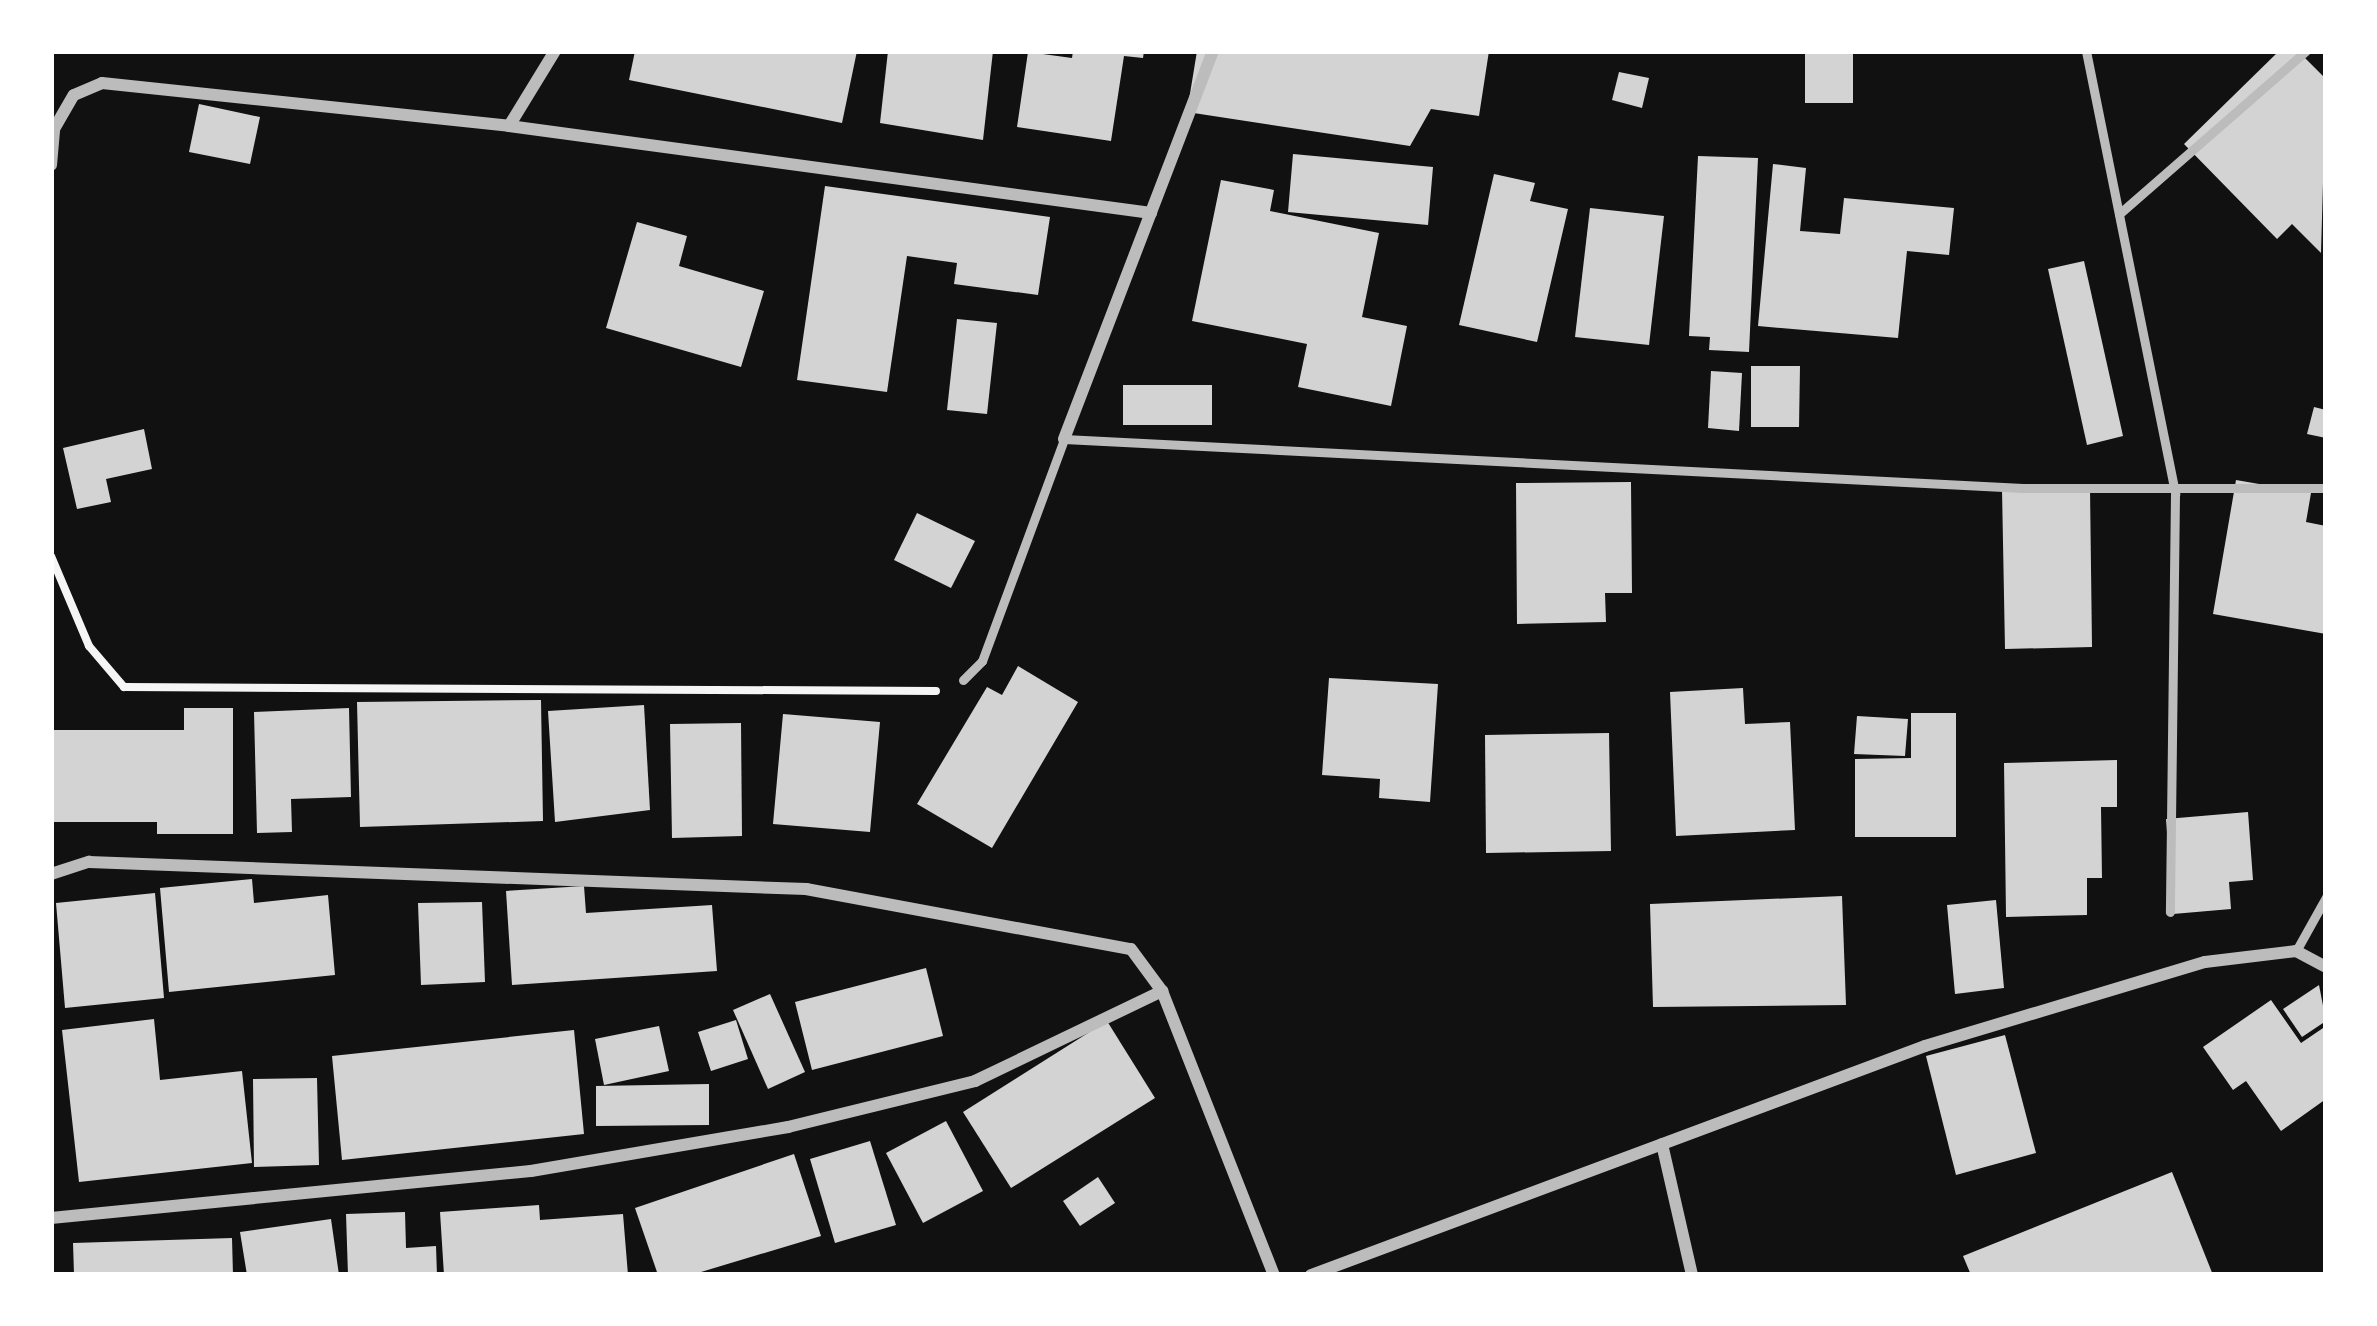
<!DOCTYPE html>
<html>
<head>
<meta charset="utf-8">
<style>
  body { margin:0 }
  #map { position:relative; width:2377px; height:1326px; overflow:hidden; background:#111; font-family:"Roboto Serif",serif }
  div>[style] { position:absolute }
  .building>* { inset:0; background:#d3d3d3 }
  .path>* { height:8px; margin:-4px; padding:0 4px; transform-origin:4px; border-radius:4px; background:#f5f5f5 }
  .service>* { height:9px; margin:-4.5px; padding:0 4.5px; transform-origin:4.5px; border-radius:4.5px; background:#bcbcbc }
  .minor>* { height:12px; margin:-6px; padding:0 6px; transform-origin:6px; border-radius:6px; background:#bcbcbc }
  span { translate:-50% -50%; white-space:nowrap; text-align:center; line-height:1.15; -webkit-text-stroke:10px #fff; paint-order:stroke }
  .frame { position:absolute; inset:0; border:54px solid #fff; pointer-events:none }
</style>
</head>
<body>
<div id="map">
  <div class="building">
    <i style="clip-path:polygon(635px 51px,857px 51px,842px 123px,629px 80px)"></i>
    <i style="clip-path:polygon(888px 51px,993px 51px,983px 140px,880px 123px)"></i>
    <i style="clip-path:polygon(1073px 51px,1144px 51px,1143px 58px,1124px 56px,1111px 141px,1017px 127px,1028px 52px,1072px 58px)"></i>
    <i style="clip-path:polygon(1197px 51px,1489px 51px,1479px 116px,1431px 109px,1410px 146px,1187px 112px)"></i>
    <i style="clip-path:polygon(1805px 51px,1853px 51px,1853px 103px,1805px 103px)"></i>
    <i style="clip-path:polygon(2279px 51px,2298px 51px,2326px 79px,2321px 253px,2292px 224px,2277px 239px,2184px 144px)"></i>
    <i style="clip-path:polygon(1619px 72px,1649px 78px,1642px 108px,1612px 100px)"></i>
    <i style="clip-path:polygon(199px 104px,260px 117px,250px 164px,189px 152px)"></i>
    <i style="clip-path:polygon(1293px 154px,1433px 167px,1428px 225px,1288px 212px)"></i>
    <i style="clip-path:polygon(1698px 156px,1758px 158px,1749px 352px,1709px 350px,1710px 337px,1689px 336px)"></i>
    <i style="clip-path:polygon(1773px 164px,1806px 168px,1800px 231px,1840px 234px,1844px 198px,1954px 208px,1949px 255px,1907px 251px,1898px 338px,1758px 326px)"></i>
    <i style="clip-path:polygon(1494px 174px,1535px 183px,1530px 201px,1568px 209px,1537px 342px,1459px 325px)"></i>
    <i style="clip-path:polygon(1221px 180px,1274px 190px,1270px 211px,1379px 233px,1362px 317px,1407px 326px,1391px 406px,1298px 387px,1307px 344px,1192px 321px)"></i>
    <i style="clip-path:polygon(825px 186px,1050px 217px,1038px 295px,954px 284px,957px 263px,907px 256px,887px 392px,797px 380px)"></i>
    <i style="clip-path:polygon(1590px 208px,1664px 216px,1649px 345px,1575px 337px)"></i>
    <i style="clip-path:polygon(637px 222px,687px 236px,679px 266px,764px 291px,741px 367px,606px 328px)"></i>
    <i style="clip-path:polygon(2084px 261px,2123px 436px,2087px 445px,2048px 269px)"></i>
    <i style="clip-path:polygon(957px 319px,997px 323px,987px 414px,947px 410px)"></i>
    <i style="clip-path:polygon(1751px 366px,1800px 366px,1799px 427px,1751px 427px)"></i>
    <i style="clip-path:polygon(1711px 371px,1742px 373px,1739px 431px,1708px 428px)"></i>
    <i style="clip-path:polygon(1123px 385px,1212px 385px,1212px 425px,1123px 425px)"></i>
    <i style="clip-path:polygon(2314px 407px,2326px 410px,2326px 438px,2307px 434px)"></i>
    <i style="clip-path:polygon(144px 429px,152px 469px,106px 479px,111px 502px,77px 509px,63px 448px)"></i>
    <i style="clip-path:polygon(2236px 480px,2311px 493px,2306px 522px,2326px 526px,2326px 634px,2213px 614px)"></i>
    <i style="clip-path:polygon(1631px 482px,1632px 593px,1605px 593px,1606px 622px,1517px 624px,1516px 483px)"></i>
    <i style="clip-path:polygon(2090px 488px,2092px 647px,2005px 649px,2002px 489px)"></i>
    <i style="clip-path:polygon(917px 513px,975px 541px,951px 588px,894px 560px)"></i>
    <i style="clip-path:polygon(1018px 666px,1078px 702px,992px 848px,917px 804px,987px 687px,1002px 695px)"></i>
    <i style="clip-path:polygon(1329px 678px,1438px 684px,1430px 802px,1379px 798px,1380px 779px,1322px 775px)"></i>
    <i style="clip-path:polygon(1743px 688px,1745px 724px,1790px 722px,1795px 830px,1676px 836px,1670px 692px)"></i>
    <i style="clip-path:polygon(541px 700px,543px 821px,360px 827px,357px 702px)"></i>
    <i style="clip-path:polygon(644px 705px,650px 810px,555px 822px,548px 711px)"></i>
    <i style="clip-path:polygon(184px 708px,233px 708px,233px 834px,157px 834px,157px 822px,51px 822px,51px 730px,184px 730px)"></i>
    <i style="clip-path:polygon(349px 708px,351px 797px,291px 799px,292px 832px,257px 833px,254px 712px)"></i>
    <i style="clip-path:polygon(1911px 713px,1956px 713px,1956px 837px,1855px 837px,1855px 759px,1911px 758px)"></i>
    <i style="clip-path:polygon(783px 714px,880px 722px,870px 832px,773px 824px)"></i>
    <i style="clip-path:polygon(1857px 716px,1908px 719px,1905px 756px,1854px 754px)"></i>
    <i style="clip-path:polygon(741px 723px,742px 836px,672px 838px,670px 724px)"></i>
    <i style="clip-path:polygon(1609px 733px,1611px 851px,1486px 853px,1485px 735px)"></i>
    <i style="clip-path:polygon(2117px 760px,2117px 807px,2101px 807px,2102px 878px,2087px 878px,2087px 915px,2006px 917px,2004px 763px)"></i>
    <i style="clip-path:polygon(2248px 812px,2253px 880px,2229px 882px,2231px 909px,2173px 914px,2166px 819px)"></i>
    <i style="clip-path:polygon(252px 879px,254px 903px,328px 895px,335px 975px,169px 992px,160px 888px)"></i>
    <i style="clip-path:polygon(584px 886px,586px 913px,712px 905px,717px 971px,512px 985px,506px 891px)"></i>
    <i style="clip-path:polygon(155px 893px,164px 998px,65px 1008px,56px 903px)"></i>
    <i style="clip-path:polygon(1842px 896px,1846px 1005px,1653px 1007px,1650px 904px)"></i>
    <i style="clip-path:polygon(1996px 900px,2004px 988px,1955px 994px,1947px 905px)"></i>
    <i style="clip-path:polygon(482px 902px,485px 982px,421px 985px,418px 903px)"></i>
    <i style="clip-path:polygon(926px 968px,943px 1036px,812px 1070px,795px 1002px)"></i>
    <i style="clip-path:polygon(2319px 985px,2326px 1021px,2302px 1037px,2283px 1009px)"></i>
    <i style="clip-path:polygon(770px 994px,805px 1072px,768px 1089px,733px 1010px)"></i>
    <i style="clip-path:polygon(2271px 1000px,2301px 1043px,2326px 1026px,2326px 1099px,2281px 1131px,2246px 1081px,2233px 1090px,2203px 1047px)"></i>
    <i style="clip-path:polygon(154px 1019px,160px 1080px,242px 1071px,252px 1163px,79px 1182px,62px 1030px)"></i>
    <i style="clip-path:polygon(736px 1020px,748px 1059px,711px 1071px,698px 1032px)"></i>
    <i style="clip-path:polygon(1107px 1021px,1155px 1098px,1011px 1188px,963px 1112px)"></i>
    <i style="clip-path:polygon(659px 1026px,669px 1071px,604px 1085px,595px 1039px)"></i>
    <i style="clip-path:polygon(574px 1030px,584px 1134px,342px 1160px,332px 1056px)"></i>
    <i style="clip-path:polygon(2005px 1035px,2036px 1153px,1956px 1175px,1926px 1056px)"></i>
    <i style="clip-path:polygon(317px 1078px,319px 1165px,254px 1167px,253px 1079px)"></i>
    <i style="clip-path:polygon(709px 1084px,709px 1125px,596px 1126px,596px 1086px)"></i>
    <i style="clip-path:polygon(946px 1121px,983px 1191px,923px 1223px,886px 1153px)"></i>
    <i style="clip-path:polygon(870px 1141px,896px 1225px,835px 1243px,810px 1159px)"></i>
    <i style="clip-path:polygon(794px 1154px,821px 1236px,691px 1275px,658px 1275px,635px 1208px)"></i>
    <i style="clip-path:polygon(2172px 1172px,2213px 1275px,1971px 1275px,1963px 1256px)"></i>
    <i style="clip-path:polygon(1098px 1177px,1115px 1203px,1080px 1226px,1063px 1201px)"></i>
    <i style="clip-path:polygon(539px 1205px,540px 1220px,623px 1214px,628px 1275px,444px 1275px,440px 1212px)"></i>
    <i style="clip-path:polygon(405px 1212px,406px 1248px,436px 1246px,437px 1275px,348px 1275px,346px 1214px)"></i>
    <i style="clip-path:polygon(331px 1219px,339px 1275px,247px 1275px,240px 1232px)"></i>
    <i style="clip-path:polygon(232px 1238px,233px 1275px,74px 1275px,73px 1243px)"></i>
  </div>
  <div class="path">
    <i style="left:51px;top:556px;width:98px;rotate:67.1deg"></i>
    <i style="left:89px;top:646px;width:54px;rotate:49.5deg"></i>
    <i style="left:124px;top:687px;width:812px;rotate:0.28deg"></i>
  </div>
  <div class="service">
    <i style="left:2086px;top:51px;width:452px;rotate:78.6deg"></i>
    <i style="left:2175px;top:494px;width:418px;rotate:90.7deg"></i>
    <i style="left:2119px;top:214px;width:248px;rotate:-41.1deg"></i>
    <i style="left:963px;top:680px;width:27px;rotate:-45deg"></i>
    <i style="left:982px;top:661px;width:237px;rotate:-69.7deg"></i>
    <i style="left:1064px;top:439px;width:960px;rotate:2.92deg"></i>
    <i style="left:2023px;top:488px;width:303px"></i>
    <i style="left:2296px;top:951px;width:62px;rotate:-60.9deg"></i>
  </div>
  <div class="minor">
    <i style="left:509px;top:126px;width:88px;rotate:-58.5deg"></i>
    <i style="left:51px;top:165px;width:36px;rotate:-85deg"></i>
    <i style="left:54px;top:129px;width:39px;rotate:-60deg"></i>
    <i style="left:74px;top:95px;width:30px;rotate:-23deg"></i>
    <i style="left:102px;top:83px;width:409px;rotate:6deg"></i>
    <i style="left:509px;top:126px;width:648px;rotate:7.72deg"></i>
    <i style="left:1064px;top:439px;width:416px;rotate:-69deg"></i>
    <i style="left:51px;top:874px;width:40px;rotate:-18deg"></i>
    <i style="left:89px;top:862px;width:718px;rotate:2.16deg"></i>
    <i style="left:806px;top:889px;width:330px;rotate:10.5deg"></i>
    <i style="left:1131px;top:949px;width:52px;rotate:53.6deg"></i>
    <i style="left:1162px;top:991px;width:305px;rotate:68.5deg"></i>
    <i style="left:1662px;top:1144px;width:134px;rotate:77.1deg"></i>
    <i style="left:51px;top:1218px;width:482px;rotate:-5.6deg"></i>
    <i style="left:531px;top:1171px;width:261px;rotate:-9.7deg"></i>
    <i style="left:788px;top:1127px;width:193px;rotate:-13.8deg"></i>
    <i style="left:975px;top:1081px;width:208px;rotate:-25.7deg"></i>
    <i style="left:1311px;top:1275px;width:655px;rotate:-20.45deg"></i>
    <i style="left:1925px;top:1046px;width:292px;rotate:-16.7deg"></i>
    <i style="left:2205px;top:962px;width:92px;rotate:-6.9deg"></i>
    <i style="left:2296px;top:951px;width:34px;rotate:28deg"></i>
  </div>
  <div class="frame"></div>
</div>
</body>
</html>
